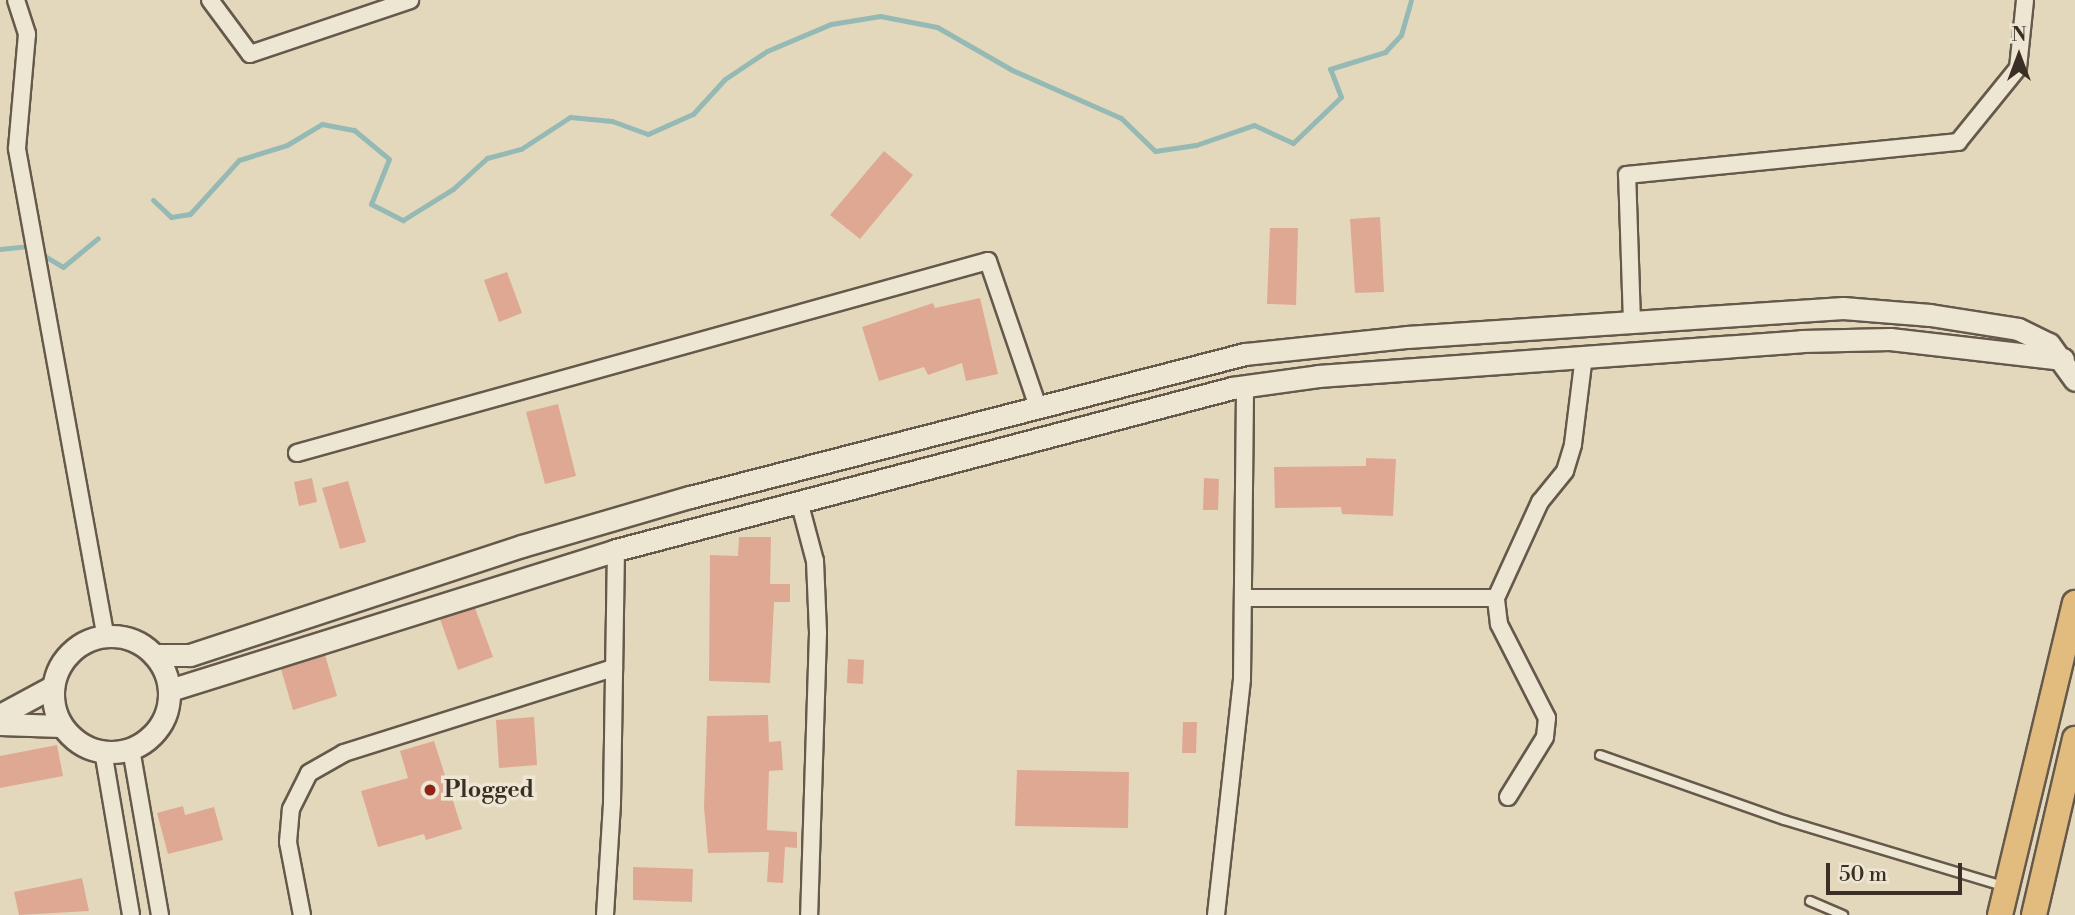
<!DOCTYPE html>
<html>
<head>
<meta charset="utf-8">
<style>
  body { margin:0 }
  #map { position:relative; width:2075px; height:915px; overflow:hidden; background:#e4d8bc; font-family:"Libre Bodoni",serif }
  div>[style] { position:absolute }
  .stream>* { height:5px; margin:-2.5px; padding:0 2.5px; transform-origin:2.5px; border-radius:2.5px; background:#95b9b4 }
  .building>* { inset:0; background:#dfa893 }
  .roads { filter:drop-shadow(2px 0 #65594b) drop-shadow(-2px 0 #65594b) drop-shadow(0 2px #65594b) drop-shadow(0 -2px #65594b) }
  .lane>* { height:8px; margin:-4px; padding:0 4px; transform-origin:4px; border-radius:4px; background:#ede6d3 }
  .street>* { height:16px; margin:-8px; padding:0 8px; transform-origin:8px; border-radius:8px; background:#ede6d3 }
  .secondary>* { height:21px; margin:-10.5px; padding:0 10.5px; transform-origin:10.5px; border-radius:10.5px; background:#ede6d3 }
  .secondary>.ring { margin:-10.5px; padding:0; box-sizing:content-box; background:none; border:21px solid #ede6d3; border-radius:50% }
  .primary>* { height:24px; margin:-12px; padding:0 12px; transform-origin:12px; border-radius:12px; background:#e2bc7e }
  .dots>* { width:19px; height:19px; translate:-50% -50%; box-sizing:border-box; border:4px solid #ede6d3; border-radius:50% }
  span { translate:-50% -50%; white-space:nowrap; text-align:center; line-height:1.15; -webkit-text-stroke:7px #ede6d3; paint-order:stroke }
  .poi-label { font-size:23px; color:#3b2f25; font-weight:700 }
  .left { translate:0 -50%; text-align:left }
  .north { position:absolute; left:1984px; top:21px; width:70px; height:70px; -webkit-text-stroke:5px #ede6d3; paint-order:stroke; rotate:0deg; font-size:19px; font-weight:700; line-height:28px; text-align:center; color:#3b2f25 }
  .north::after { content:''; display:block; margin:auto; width:24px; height:32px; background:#3b2f25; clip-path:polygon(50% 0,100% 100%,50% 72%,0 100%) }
  .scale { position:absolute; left:1826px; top:863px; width:136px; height:32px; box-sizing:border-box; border:4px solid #3b2f25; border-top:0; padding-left:9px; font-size:21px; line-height:24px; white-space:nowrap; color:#3b2f25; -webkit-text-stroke:5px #ede6d3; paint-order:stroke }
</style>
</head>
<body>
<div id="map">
  <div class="stream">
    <i style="left:153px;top:200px;width:25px;rotate:43deg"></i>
    <i style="left:171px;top:217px;width:19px;rotate:-9deg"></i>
    <i style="left:190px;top:214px;width:73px;rotate:-47.8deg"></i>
    <i style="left:239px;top:160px;width:50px;rotate:-17.4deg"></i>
    <i style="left:287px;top:145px;width:41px;rotate:-31deg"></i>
    <i style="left:322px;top:124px;width:33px;rotate:11deg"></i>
    <i style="left:354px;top:130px;width:45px;rotate:39.6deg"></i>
    <i style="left:389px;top:159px;width:48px;rotate:111.8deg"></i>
    <i style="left:371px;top:204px;width:36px;rotate:27deg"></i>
    <i style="left:403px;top:220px;width:59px;rotate:-31.8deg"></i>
    <i style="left:453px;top:189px;width:46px;rotate:-42.4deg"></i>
    <i style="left:487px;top:158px;width:35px;rotate:-15deg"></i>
    <i style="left:521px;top:149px;width:59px;rotate:-33.1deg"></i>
    <i style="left:570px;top:117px;width:42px;rotate:5.4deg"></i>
    <i style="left:612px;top:121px;width:38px;rotate:20deg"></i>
    <i style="left:648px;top:134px;width:49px;rotate:-24deg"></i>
    <i style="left:693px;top:114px;width:47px;rotate:-47.6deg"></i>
    <i style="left:725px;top:79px;width:50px;rotate:-33.7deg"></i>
    <i style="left:767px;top:51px;width:69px;rotate:-22.9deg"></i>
    <i style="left:831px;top:24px;width:50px;rotate:-9.3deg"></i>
    <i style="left:880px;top:16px;width:58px;rotate:10.9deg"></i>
    <i style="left:937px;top:27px;width:86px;rotate:29.8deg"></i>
    <i style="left:1012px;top:70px;width:119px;rotate:23.8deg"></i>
    <i style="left:1121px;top:118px;width:47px;rotate:44.1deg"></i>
    <i style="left:1155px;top:151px;width:41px;rotate:-8.3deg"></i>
    <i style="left:1196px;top:145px;width:61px;rotate:-19deg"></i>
    <i style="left:1254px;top:125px;width:43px;rotate:24.8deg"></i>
    <i style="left:1293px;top:143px;width:66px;rotate:-43.8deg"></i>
    <i style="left:1341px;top:97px;width:30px;rotate:-111deg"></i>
    <i style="left:1330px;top:69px;width:58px;rotate:-17.2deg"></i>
    <i style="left:1385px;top:52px;width:23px;rotate:-47deg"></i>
    <i style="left:1401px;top:35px;width:36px;rotate:-74deg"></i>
    <i style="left:0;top:249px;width:30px;rotate:-6deg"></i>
    <i style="left:38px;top:252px;width:29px;rotate:31deg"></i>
    <i style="left:63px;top:267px;width:45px;rotate:-39.6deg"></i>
  </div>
  <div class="building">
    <i style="clip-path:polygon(884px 151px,913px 175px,860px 239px,830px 215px)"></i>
    <i style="clip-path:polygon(1380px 217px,1384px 292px,1355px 293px,1350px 219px)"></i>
    <i style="clip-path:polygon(1270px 228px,1298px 228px,1296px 305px,1267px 304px)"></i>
    <i style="clip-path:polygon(507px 272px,522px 313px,499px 322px,484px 280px)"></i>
    <i style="clip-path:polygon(980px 298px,998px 374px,966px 381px,962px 363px,928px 375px,924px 367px,879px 381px,862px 327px,933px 303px,935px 308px)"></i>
    <i style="clip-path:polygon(558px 404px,576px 476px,545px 484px,526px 412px)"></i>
    <i style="clip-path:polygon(1366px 458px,1396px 459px,1393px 516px,1342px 514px,1341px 507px,1275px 508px,1274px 467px,1366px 466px)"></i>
    <i style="clip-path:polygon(312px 478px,317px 502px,299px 506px,294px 482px)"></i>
    <i style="clip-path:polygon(1204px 478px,1219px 479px,1218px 510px,1203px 510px)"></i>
    <i style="clip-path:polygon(348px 481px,366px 542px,340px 549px,322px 488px)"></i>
    <i style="clip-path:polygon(739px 537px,771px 537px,770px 584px,790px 584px,790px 602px,774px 602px,770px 683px,709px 681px,710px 555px,738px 556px)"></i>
    <i style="clip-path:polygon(475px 608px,493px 657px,458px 670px,440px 619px)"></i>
    <i style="clip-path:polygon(325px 655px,337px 696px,293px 710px,281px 669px)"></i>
    <i style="clip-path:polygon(848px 659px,864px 660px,863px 684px,847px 683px)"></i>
    <i style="clip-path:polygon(768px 715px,769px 742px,781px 741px,783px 770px,769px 771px,767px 830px,797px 832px,797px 848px,785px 847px,783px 883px,767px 882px,769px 852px,708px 853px,704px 807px,707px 716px)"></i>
    <i style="clip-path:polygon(534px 717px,537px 765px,499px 768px,496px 720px)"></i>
    <i style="clip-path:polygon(1183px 722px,1197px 722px,1196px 753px,1182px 753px)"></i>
    <i style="clip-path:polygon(434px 741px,462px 829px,426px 840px,424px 834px,378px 847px,361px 791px,408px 778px,400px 751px)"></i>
    <i style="clip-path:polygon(57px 745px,63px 776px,0 788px,0 756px)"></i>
    <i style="clip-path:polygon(1017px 770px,1129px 772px,1128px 828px,1015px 826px)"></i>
    <i style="clip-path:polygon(183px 806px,185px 815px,214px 807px,223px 840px,168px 854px,157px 813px)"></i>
    <i style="clip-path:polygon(633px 867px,693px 869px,692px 902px,633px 900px)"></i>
    <i style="clip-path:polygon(82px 878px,89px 911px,19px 915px,14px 892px)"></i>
  </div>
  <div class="roads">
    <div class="lane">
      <i style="left:1600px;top:755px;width:195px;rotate:19.5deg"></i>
      <i style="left:1784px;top:820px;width:229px;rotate:16.8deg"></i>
      <i style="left:1810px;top:901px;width:36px;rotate:23deg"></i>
    </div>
    <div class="street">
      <i style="left:16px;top:0;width:36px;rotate:72deg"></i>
      <i style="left:27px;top:34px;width:115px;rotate:95deg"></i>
      <i style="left:17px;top:149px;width:494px;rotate:79.7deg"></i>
      <i style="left:210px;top:0;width:67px;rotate:53.5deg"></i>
      <i style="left:250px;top:54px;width:169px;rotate:-18.6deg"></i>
      <i style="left:1632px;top:322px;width:147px;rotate:-91.9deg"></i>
      <i style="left:1627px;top:175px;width:333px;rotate:-5.7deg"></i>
      <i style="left:1958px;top:142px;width:95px;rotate:-51deg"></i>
      <i style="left:2018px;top:68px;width:68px;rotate:-84.1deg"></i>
      <i style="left:297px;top:453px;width:717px;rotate:-15.53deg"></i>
      <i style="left:988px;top:261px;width:154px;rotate:71.1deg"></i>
      <i style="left:799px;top:501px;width:62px;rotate:75.1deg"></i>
      <i style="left:815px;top:561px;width:72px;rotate:87.6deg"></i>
      <i style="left:818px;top:633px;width:282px;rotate:91.8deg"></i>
      <i style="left:1244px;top:598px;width:252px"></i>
      <i style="left:131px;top:749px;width:169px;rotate:80.1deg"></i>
      <i style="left:103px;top:751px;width:166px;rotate:80.3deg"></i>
      <i style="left:1508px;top:797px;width:70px;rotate:-58.3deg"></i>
      <i style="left:1545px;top:737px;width:19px;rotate:-84deg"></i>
      <i style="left:1547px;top:718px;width:106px;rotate:-117.1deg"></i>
      <i style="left:1499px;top:624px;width:26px;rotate:-97deg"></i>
      <i style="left:1496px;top:598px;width:106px;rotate:-65.4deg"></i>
      <i style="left:1540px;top:502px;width:40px;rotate:-51deg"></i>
      <i style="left:1565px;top:471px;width:28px;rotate:-73deg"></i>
      <i style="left:1573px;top:444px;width:89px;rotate:-82.9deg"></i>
      <i style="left:302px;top:915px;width:74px;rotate:-100.9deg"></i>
      <i style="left:288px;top:842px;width:33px;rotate:-85deg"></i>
      <i style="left:291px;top:809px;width:40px;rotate:-63.4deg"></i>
      <i style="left:309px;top:773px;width:40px;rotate:-29.7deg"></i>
      <i style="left:344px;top:753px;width:283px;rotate:-17.5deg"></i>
      <i style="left:605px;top:915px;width:112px;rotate:-86.4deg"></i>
      <i style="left:612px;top:803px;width:253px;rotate:-89.1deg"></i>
      <i style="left:1216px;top:915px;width:237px;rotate:-83.7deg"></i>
      <i style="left:1242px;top:679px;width:293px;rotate:-89.4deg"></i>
    </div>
    <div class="secondary">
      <i class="ring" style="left:53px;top:636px;width:95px;height:95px"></i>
      <i style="left:156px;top:655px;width:34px"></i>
      <i style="left:190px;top:655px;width:349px;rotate:-18.2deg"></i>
      <i style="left:522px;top:546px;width:175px;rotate:-16.3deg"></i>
      <i style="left:690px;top:497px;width:573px;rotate:-14.45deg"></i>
      <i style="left:1245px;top:354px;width:163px;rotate:-6deg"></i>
      <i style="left:1407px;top:337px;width:437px;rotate:-3.8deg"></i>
      <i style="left:1843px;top:308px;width:87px;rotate:4.6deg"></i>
      <i style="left:1930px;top:315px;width:89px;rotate:9deg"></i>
      <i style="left:2018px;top:329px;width:34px;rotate:26deg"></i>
      <i style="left:2049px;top:344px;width:44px;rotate:54.2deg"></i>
      <i style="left:170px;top:690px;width:467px;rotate:-17.4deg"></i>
      <i style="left:616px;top:550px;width:637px;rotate:-14.73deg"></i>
      <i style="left:1232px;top:388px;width:87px;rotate:-7.9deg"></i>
      <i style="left:1318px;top:376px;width:485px;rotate:-4.1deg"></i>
      <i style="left:1802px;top:341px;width:88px;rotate:-1.3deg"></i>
      <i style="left:1890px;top:339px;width:174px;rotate:6.6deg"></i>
      <i style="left:0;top:715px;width:59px;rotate:-28.3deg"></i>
      <i style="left:0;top:724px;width:61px;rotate:1.9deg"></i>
    </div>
    <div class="primary">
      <i style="left:2000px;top:915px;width:321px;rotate:-76.5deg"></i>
      <i style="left:2034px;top:915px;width:181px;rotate:-76.9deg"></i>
    </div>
  </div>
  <div class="dots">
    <i style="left:430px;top:790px;background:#8f2418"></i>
  </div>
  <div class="poi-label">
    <span class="left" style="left:444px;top:790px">Plogged</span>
  </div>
  <div class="north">N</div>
  <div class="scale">50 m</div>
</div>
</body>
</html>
